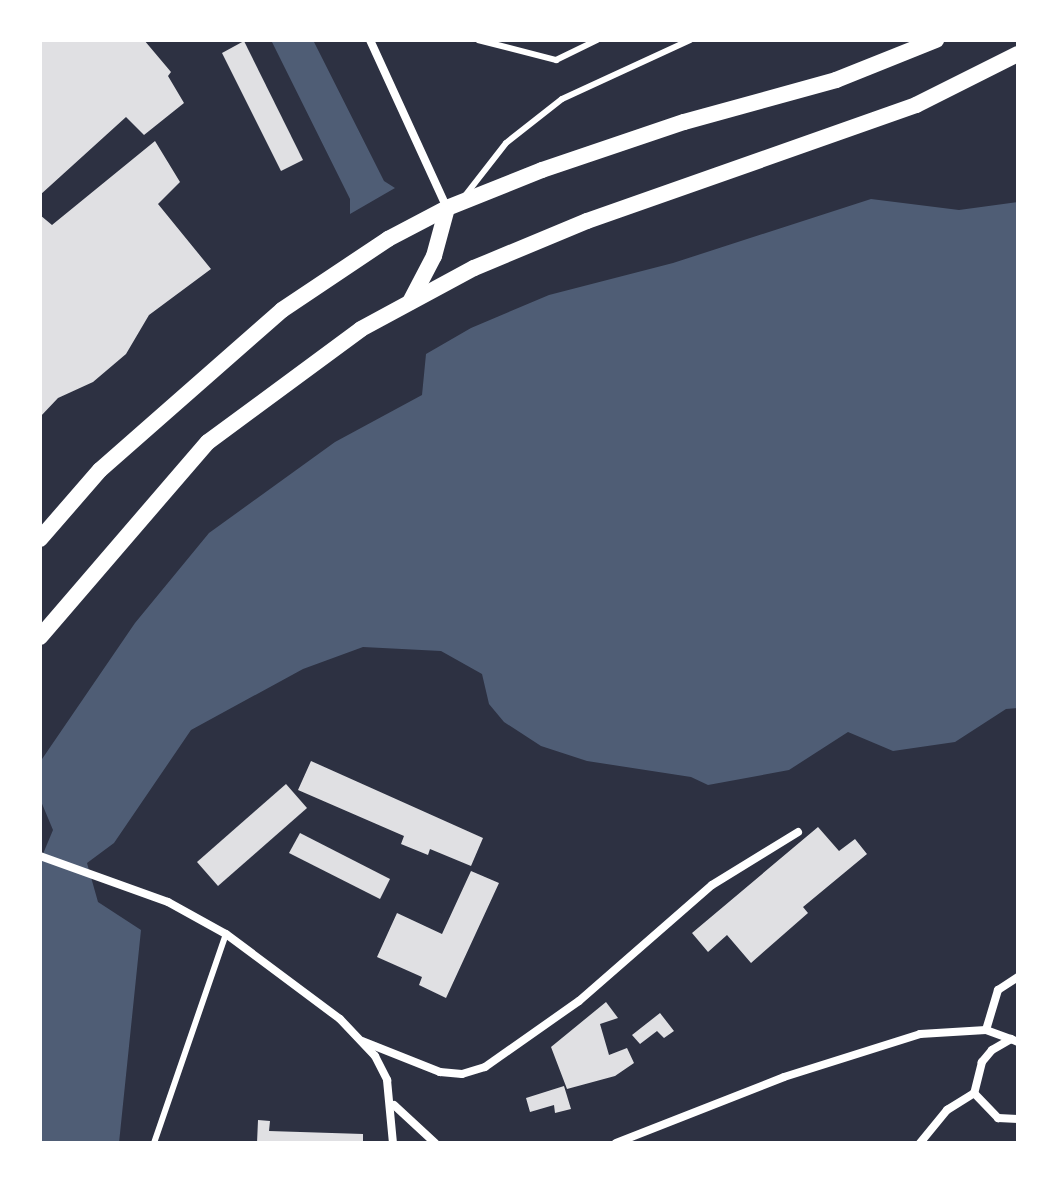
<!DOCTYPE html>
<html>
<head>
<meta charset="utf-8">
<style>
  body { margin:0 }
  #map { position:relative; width:1058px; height:1183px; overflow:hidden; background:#2d3142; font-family:Inter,sans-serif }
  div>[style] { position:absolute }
  .water>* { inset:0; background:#4f5d75 }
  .building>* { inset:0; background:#e0e0e3 }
  .service>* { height:6px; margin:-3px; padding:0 3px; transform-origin:3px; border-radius:3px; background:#fff }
  .minor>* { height:8px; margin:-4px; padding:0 4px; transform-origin:4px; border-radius:4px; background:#fff }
  .secondary>* { height:16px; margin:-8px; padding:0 8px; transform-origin:8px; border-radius:8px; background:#fff }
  span { translate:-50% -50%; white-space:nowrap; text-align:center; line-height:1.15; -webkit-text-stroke:8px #fff; paint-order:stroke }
  .frame { position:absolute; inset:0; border:42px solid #fff; pointer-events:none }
</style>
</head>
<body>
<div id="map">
  <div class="water">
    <i style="clip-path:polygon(271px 40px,313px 40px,384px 181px,395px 188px,350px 214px,350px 199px)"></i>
    <i style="clip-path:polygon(871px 199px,959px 210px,1018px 202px,1018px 708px,1006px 709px,955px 742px,893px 751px,848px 732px,789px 770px,708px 785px,691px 777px,587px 761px,541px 746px,504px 722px,489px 704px,482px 674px,441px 651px,363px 647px,303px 669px,191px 730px,114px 843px,87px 863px,98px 902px,141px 930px,119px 1143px,40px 1143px,40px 861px,53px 830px,40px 799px,40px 762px,135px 623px,209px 533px,335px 442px,422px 395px,426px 354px,471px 328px,549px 295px,673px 263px)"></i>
  </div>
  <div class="building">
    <i style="clip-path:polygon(40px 40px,144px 40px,171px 72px,168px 76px,184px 103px,144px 135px,126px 117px,40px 195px)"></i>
    <i style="clip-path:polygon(244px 41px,303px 160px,281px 171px,222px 53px)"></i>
    <i style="clip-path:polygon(155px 141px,180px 182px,158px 204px,211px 269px,149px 315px,126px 354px,93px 382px,58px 398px,40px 417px,40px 215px,52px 225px)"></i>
    <i style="clip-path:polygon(311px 761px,483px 838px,471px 866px,430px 849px,428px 855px,401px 844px,404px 836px,298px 790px)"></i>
    <i style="clip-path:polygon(286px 784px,307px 808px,218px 886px,197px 862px)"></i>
    <i style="clip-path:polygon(818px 827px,839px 851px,855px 839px,867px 854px,803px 907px,808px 913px,751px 963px,727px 935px,708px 952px,692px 933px)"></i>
    <i style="clip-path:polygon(300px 833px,390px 879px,380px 899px,289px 853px)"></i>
    <i style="clip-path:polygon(471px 871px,499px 883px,446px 998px,419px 985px,422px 977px,377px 957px,397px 913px,442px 934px)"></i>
    <i style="clip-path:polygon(606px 1002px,618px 1018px,600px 1024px,609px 1055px,627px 1048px,634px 1063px,615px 1076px,567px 1089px,551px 1047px)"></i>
    <i style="clip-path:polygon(660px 1013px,674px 1031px,664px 1038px,657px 1031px,640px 1044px,632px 1035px)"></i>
    <i style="clip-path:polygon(564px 1086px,571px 1109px,555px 1113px,554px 1105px,530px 1112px,526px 1098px)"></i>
    <i style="clip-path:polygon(258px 1120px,270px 1121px,269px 1131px,363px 1134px,363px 1143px,257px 1143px)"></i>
  </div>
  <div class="service">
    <i style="left:478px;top:40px;width:81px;rotate:14.4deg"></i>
    <i style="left:556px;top:60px;width:46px;rotate:-26deg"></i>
    <i style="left:464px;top:197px;width:68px;rotate:-52.1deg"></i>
    <i style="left:506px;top:143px;width:71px;rotate:-38.2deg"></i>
    <i style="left:562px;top:99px;width:141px;rotate:-24.7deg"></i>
    <i style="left:154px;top:1143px;width:221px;rotate:-71deg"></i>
  </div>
  <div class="minor">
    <i style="left:370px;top:40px;width:185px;rotate:65.4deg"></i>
    <i style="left:40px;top:856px;width:136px;rotate:19.8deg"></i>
    <i style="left:168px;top:902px;width:66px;rotate:28.9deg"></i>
    <i style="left:226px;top:934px;width:142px;rotate:36.7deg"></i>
    <i style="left:340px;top:1019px;width:51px;rotate:46.6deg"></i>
    <i style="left:375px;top:1056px;width:27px;rotate:63deg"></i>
    <i style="left:387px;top:1080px;width:63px;rotate:84.6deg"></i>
    <i style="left:986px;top:1030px;width:42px;rotate:-73.3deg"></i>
    <i style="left:998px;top:990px;width:24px;rotate:-33deg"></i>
    <i style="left:362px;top:1041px;width:84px;rotate:21.7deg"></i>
    <i style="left:440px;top:1072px;width:22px;rotate:5deg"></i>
    <i style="left:462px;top:1074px;width:24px;rotate:-17deg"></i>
    <i style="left:485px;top:1067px;width:115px;rotate:-35.1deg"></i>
    <i style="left:579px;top:1001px;width:176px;rotate:-41.1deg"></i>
    <i style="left:712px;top:885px;width:101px;rotate:-31.6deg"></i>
    <i style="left:1018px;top:1042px;width:8px;rotate:-157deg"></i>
    <i style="left:1011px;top:1039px;width:22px;rotate:150deg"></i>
    <i style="left:992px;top:1050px;width:16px;rotate:130deg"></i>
    <i style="left:982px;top:1062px;width:32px;rotate:104deg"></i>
    <i style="left:974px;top:1093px;width:35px;rotate:46deg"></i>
    <i style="left:998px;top:1118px;width:20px;rotate:3deg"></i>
    <i style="left:394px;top:1105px;width:56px;rotate:42.8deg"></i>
    <i style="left:616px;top:1143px;width:180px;rotate:-21.4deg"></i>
    <i style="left:784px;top:1077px;width:143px;rotate:-17.5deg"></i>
    <i style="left:920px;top:1034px;width:66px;rotate:-3.5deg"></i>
    <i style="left:986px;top:1030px;width:27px;rotate:20deg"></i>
    <i style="left:920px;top:1143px;width:43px;rotate:-50.7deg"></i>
    <i style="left:947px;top:1110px;width:32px;rotate:-32deg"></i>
  </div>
  <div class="secondary">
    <i style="left:410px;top:302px;width:52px;rotate:-62.4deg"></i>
    <i style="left:434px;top:256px;width:50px;rotate:-74.8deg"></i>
    <i style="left:40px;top:539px;width:91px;rotate:-49deg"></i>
    <i style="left:100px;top:470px;width:242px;rotate:-41.3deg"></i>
    <i style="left:282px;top:310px;width:128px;rotate:-33.8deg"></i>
    <i style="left:388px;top:239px;width:67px;rotate:-27.7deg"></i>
    <i style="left:447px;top:208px;width:102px;rotate:-21.8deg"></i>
    <i style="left:542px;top:170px;width:150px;rotate:-18.7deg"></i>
    <i style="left:684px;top:122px;width:158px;rotate:-15.4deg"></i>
    <i style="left:836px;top:80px;width:108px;rotate:-21.8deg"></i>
    <i style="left:40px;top:637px;width:257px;rotate:-49.3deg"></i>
    <i style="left:208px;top:442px;width:190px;rotate:-36.4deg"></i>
    <i style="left:361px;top:329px;width:128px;rotate:-28.4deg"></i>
    <i style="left:474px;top:268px;width:122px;rotate:-22.6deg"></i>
    <i style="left:587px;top:221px;width:349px;rotate:-19.4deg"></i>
    <i style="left:916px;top:105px;width:114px;rotate:-26.6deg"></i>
  </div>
  <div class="frame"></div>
</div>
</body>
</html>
